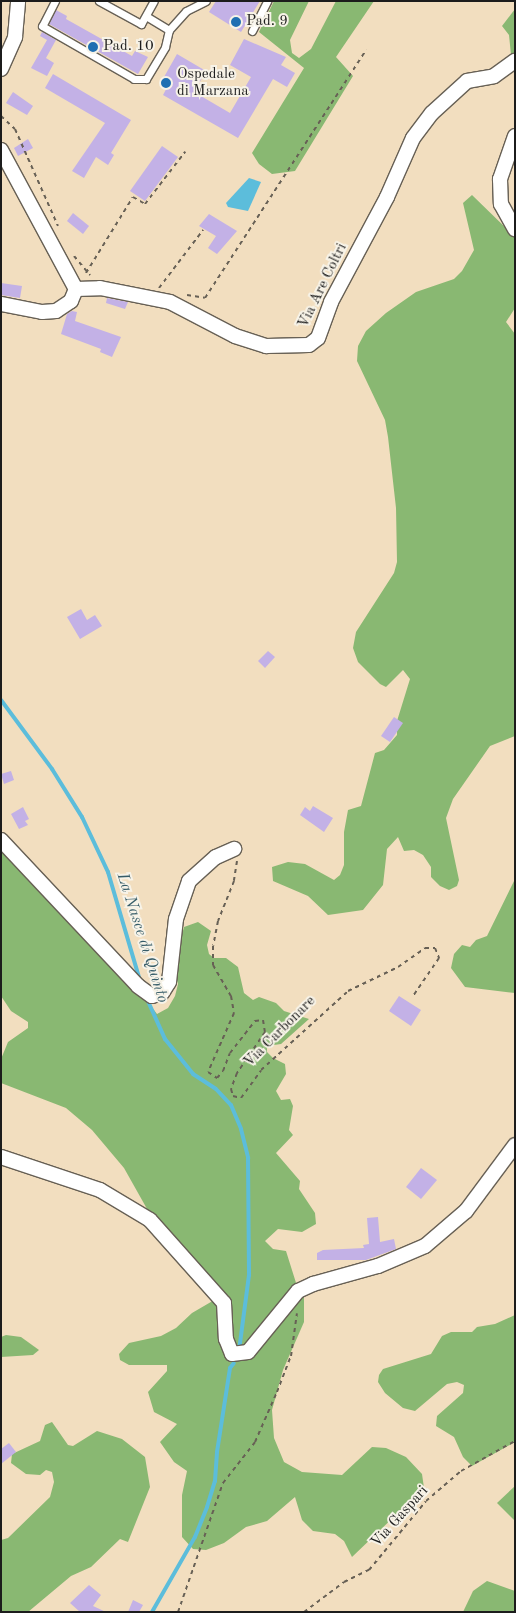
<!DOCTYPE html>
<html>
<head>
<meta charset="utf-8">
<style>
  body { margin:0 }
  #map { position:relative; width:516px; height:1613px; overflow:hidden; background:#f2debf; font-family:"Old Standard TT",serif }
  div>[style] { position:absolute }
  .forest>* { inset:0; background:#89b872 }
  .water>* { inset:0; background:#5cbddb }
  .stream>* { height:4px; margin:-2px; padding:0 2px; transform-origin:2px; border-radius:2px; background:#5cbddb }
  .building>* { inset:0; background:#c3b1e6 }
  .path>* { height:2px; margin-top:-1px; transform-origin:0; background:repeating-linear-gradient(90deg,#676055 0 4px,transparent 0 8px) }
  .roads { filter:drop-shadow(1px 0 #676055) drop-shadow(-1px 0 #676055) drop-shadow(0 1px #676055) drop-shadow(0 -1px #676055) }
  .lane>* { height:7px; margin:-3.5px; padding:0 3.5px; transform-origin:3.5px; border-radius:3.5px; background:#fff }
  .street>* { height:14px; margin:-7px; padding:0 7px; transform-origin:7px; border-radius:7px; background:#fff }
  .dots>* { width:14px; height:14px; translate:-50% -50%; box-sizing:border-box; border:2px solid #f7f3e8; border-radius:50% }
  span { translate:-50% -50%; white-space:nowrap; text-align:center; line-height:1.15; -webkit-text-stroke:4px #f7f3e8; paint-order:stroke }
  .poi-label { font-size:15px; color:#1c1c1c }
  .left { translate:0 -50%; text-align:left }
  .street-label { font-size:15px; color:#1c1c1c }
  .water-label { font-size:16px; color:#365c68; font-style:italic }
  .frame { position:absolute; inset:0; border:2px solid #1c1c1c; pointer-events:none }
</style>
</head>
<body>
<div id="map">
  <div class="forest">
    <i style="clip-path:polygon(274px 1px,309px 1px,290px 40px,292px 53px,299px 58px,311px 49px,336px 1px,374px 1px,336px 57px,353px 76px,295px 171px,272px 174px,259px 164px,252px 153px,304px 68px,259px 32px)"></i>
    <i style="clip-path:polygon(515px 9px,515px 55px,511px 55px,509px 35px,502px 26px)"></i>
    <i style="clip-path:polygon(472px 195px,515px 237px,515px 308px,506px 322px,515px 334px,515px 736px,490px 746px,453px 799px,446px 818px,459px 880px,457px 886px,449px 890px,440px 886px,431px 877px,431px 867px,423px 855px,414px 850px,404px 851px,398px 837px,387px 849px,383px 885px,363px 910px,328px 915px,308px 896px,273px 881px,272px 867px,288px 862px,305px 864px,334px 880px,340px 875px,344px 865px,344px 832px,348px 810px,361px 806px,375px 753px,384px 750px,397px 735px,397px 721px,410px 679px,403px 670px,386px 687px,380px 684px,358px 662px,353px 648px,356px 632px,394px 573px,397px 562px,396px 508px,388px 437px,385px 420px,357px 361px,358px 346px,366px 331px,386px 313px,416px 292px,454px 279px,462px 271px,474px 250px,463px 203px)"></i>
    <i style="clip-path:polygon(1px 850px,100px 946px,107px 964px,138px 989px,157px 1014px,168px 1008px,175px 996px,178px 984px,173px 968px,184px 927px,198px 922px,211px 931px,207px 945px,209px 954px,214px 958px,226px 958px,238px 967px,244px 993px,253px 1000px,259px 997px,276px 1003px,284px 1011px,309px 1019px,281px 1044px,267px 1046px,267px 1052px,273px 1058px,285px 1064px,286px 1074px,276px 1091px,281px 1100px,290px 1099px,293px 1106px,289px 1130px,293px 1135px,276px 1153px,300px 1181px,299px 1189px,315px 1213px,316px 1224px,302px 1232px,278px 1229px,265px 1241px,273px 1249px,286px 1251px,297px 1286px,304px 1293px,304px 1322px,283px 1370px,272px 1410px,274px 1438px,284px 1462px,302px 1472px,342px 1475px,372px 1447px,386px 1448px,406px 1457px,422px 1474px,424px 1488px,352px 1557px,344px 1541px,335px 1534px,313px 1531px,302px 1520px,295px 1497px,267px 1521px,246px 1527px,224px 1543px,206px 1550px,193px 1549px,182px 1537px,182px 1495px,187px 1471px,174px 1462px,160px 1442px,177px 1424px,154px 1412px,148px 1392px,167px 1371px,167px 1365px,129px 1365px,120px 1360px,119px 1354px,129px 1343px,161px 1336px,176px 1328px,192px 1313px,216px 1299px,151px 1216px,124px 1168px,92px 1130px,66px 1108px,1px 1083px,1px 1059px,8px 1042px,28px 1028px,28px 1022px,11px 1011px,1px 996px)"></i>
    <i style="clip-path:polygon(515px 879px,515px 993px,465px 987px,451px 968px,454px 954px,462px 945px,470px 947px,476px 940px,487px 936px)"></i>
    <i style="clip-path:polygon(515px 1315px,515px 1442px,472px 1466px,463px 1457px,454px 1437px,436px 1426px,437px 1416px,463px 1393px,464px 1385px,457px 1382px,447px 1384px,415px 1411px,403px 1408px,385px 1393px,378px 1382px,379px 1375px,383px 1369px,431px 1354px,442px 1336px,451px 1332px,472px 1332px,477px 1327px,495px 1324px)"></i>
    <i style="clip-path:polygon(6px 1335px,21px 1337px,39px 1350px,33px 1355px,1px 1357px,1px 1337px)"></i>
    <i style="clip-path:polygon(52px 1422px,68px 1445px,73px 1446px,97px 1431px,122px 1439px,145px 1457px,150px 1487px,128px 1542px,120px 1539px,91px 1567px,71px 1576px,28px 1612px,1px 1612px,1px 1540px,8px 1538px,50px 1497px,54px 1482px,52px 1472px,46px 1470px,40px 1475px,26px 1474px,11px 1463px,12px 1454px,40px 1441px,45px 1425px)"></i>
    <i style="clip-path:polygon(515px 1486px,515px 1521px,497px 1503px)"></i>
    <i style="clip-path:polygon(487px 1581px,515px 1591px,515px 1612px,463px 1612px,473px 1591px)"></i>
  </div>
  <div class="water">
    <i style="clip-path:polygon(249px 178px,261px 182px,248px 211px,228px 207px,226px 203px)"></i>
  </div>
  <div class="stream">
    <i style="left:1px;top:700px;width:86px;rotate:53.5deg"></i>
    <i style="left:52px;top:769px;width:57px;rotate:58deg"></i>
    <i style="left:82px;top:817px;width:61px;rotate:64.7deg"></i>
    <i style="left:108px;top:872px;width:114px;rotate:73.6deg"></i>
    <i style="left:147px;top:999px;width:44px;rotate:65.8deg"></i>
    <i style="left:165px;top:1039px;width:45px;rotate:51.3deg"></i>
    <i style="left:193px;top:1074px;width:27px;rotate:33deg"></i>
    <i style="left:216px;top:1089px;width:22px;rotate:47deg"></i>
    <i style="left:231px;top:1105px;width:26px;rotate:67deg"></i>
    <i style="left:241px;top:1129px;width:30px;rotate:76deg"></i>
    <i style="left:248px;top:1158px;width:117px;rotate:89.5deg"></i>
    <i style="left:249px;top:1275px;width:77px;rotate:97.5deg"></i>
    <i style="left:152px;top:1612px;width:86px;rotate:-60.2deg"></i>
    <i style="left:195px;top:1537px;width:32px;rotate:-68deg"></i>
    <i style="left:207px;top:1507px;width:27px;rotate:-73deg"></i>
    <i style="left:215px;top:1481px;width:29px;rotate:-86deg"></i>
    <i style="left:217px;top:1452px;width:85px;rotate:-81.2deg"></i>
    <i style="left:230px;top:1368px;width:6px;rotate:-51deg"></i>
  </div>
  <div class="building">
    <i style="clip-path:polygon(216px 1px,260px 1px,241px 32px,209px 12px)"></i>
    <i style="clip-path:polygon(56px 10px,67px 16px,66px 19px,132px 56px,135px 51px,148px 57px,138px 74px,49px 24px)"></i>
    <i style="clip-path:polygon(42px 32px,56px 40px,46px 58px,54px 63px,47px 76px,31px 68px,47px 40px,40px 36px)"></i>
    <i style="clip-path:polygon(244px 39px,286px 57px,281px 65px,295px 73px,287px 87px,273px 79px,238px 138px,163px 95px,171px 80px,164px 77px,177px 54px,206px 71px,194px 92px,230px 113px,251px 77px,230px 65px)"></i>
    <i style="clip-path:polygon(53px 74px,131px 120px,111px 153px,114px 155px,108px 165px,96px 157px,84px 178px,72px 171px,105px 123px,45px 88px)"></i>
    <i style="clip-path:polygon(13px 92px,33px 106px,27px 115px,6px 103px)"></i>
    <i style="clip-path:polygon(28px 139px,33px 148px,18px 156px,14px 148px)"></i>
    <i style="clip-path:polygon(162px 146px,178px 157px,145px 201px,130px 191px)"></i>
    <i style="clip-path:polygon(73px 213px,89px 226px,83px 234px,67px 221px)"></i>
    <i style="clip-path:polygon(209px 214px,237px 231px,217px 254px,208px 248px,216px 236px,199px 226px)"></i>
    <i style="clip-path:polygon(1px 283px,22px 286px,20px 298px,1px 295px)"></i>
    <i style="clip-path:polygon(107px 298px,128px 302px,125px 309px,106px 303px)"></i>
    <i style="clip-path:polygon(72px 311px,77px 312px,75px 321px,121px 337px,112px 357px,100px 352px,101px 349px,61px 334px,67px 314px)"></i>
    <i style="clip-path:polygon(81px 609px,87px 620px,95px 615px,102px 626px,80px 639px,67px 617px)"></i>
    <i style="clip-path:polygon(268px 651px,275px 657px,265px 668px,258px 661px)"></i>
    <i style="clip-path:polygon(394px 717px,403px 723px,390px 742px,381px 736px)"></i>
    <i style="clip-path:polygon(11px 771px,14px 780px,4px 784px,1px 774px)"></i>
    <i style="clip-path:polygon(313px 806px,333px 818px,324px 832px,300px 815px,305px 807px,310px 811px)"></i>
    <i style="clip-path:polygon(23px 807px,29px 819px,25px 821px,28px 825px,19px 829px,11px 814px)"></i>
    <i style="clip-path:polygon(399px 996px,421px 1010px,411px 1026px,389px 1011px)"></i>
    <i style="clip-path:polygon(421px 1168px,437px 1180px,421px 1199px,406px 1187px)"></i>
    <i style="clip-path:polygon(378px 1217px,380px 1242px,394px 1239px,396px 1249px,366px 1260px,317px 1260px,317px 1253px,323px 1250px,364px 1248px,363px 1245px,369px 1244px,367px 1218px)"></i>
    <i style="clip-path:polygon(9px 1443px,16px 1452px,1px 1464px,1px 1449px)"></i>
    <i style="clip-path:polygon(89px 1585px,101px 1595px,93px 1606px,106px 1612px,80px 1612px,70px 1603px)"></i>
    <i style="clip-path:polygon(133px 1600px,143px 1605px,139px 1612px,128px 1612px)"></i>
  </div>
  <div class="path">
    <i style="left:1px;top:116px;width:19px;rotate:43deg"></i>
    <i style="left:15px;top:129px;width:106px;rotate:66.1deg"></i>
    <i style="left:74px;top:256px;width:25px;rotate:50deg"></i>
    <i style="left:86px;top:273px;width:89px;rotate:-58.3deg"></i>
    <i style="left:133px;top:197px;width:14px;rotate:30deg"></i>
    <i style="left:145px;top:204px;width:66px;rotate:-52.4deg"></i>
    <i style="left:159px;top:288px;width:73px;rotate:-52.8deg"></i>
    <i style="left:187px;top:295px;width:18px;rotate:9deg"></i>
    <i style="left:205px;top:298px;width:296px;rotate:-57deg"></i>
    <i style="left:237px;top:861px;width:20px;rotate:99deg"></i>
    <i style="left:234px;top:881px;width:43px;rotate:111.8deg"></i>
    <i style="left:218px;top:921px;width:25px;rotate:101deg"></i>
    <i style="left:213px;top:946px;width:19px;rotate:90deg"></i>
    <i style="left:213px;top:965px;width:36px;rotate:60deg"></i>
    <i style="left:231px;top:996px;width:17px;rotate:80deg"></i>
    <i style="left:234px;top:1013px;width:64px;rotate:113.8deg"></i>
    <i style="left:208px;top:1072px;width:11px;rotate:34deg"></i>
    <i style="left:217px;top:1078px;width:9px;rotate:-49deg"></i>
    <i style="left:223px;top:1071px;width:19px;rotate:-69deg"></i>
    <i style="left:230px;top:1053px;width:41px;rotate:-52deg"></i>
    <i style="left:255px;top:1021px;width:8px;rotate:-7deg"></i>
    <i style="left:263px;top:1020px;width:12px;rotate:81deg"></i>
    <i style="left:265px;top:1032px;width:50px;rotate:124.3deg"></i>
    <i style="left:237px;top:1073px;width:17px;rotate:111deg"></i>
    <i style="left:231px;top:1089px;width:7px;rotate:74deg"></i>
    <i style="left:233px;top:1096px;width:8px;rotate:14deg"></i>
    <i style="left:241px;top:1098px;width:34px;rotate:-54deg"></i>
    <i style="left:261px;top:1070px;width:118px;rotate:-42.2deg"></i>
    <i style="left:348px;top:991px;width:55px;rotate:-25.6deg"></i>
    <i style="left:398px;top:967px;width:33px;rotate:-35deg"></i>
    <i style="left:425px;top:948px;width:10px"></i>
    <i style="left:435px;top:948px;width:11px;rotate:68deg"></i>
    <i style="left:439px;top:958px;width:46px;rotate:124.4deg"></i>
    <i style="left:178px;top:1612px;width:137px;rotate:-70.8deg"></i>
    <i style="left:223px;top:1483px;width:52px;rotate:-52deg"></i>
    <i style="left:255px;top:1442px;width:55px;rotate:-66.3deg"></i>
    <i style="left:277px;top:1392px;width:39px;rotate:-69deg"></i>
    <i style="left:291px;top:1356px;width:43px;rotate:-82.1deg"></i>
    <i style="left:304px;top:1612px;width:50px;rotate:-36.9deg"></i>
    <i style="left:344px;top:1582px;width:28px;rotate:-26deg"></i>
    <i style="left:369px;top:1570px;width:89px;rotate:-50.4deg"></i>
    <i style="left:426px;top:1501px;width:46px;rotate:-40.6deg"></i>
    <i style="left:461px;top:1471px;width:62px;rotate:-29.1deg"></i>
  </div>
  <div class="roads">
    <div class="lane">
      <i style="left:55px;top:1px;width:28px;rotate:117deg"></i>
      <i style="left:42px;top:26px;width:106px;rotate:29.9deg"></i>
      <i style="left:134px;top:79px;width:12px"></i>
      <i style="left:146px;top:79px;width:37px;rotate:-59deg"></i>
      <i style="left:165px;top:47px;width:17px;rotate:-77deg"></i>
      <i style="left:169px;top:30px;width:27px;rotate:-149deg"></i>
      <i style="left:99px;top:1px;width:48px;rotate:28.7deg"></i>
      <i style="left:141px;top:24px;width:26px;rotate:-61deg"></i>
      <i style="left:169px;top:30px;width:25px;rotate:-48deg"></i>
      <i style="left:186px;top:11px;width:22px;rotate:-27deg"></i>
      <i style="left:252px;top:31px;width:34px;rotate:-63deg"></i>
    </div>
    <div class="street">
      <i style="left:1px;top:69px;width:35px;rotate:-66deg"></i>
      <i style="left:15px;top:37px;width:36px;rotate:-85deg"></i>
      <i style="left:515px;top:136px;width:46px;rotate:109.2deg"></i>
      <i style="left:500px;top:179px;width:25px;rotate:88deg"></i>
      <i style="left:501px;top:204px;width:29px;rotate:61deg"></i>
      <i style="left:1px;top:150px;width:158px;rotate:61.7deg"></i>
      <i style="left:76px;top:289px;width:13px;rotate:113deg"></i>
      <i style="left:71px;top:301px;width:18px;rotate:146deg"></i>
      <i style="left:56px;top:311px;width:14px;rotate:176deg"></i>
      <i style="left:42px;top:312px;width:42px;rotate:-169deg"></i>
      <i style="left:76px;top:289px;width:24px;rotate:-2deg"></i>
      <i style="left:100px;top:288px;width:71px;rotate:11.3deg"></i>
      <i style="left:170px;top:302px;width:73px;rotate:27.6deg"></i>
      <i style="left:235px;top:336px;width:33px;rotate:18deg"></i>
      <i style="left:266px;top:346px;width:43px;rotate:-1.3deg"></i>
      <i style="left:309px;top:345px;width:11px;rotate:-38deg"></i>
      <i style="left:318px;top:338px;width:38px;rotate:-70deg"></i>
      <i style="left:331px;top:302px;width:119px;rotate:-61.9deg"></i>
      <i style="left:387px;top:197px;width:64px;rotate:-66.2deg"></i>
      <i style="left:413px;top:138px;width:31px;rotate:-53deg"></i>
      <i style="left:432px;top:113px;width:47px;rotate:-42.4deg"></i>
      <i style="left:467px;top:81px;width:27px;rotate:-10deg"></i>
      <i style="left:494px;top:76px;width:26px;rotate:-36deg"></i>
      <i style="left:1px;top:840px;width:200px;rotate:46.8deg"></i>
      <i style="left:138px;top:986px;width:17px;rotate:36deg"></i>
      <i style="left:152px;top:996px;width:10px;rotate:-17deg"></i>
      <i style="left:162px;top:993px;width:13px;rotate:-58deg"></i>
      <i style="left:169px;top:982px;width:63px;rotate:-83.7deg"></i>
      <i style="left:176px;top:919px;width:40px;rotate:-71.1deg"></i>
      <i style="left:189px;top:881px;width:36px;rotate:-42deg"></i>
      <i style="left:216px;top:857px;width:20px;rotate:-24deg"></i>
      <i style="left:1px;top:1157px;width:104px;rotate:18.4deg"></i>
      <i style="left:100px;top:1190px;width:58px;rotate:31deg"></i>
      <i style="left:150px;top:1220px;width:111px;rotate:48.3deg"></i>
      <i style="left:224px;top:1303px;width:36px;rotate:87deg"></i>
      <i style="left:226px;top:1339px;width:16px;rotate:68deg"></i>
      <i style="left:232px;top:1354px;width:16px;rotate:-7deg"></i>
      <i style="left:248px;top:1352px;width:79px;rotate:-50.7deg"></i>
      <i style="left:298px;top:1291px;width:17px;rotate:-25deg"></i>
      <i style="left:313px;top:1284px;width:67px;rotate:-15.5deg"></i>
      <i style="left:378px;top:1266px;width:51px;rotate:-23.1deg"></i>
      <i style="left:425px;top:1246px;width:54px;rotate:-40.5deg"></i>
      <i style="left:466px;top:1211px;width:82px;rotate:-53.4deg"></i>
    </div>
  </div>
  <div class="dots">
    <i style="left:236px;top:22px;background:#1f6fb2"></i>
    <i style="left:93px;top:47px;background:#1f6fb2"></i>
    <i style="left:166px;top:83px;background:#1f6fb2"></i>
  </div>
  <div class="poi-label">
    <span class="left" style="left:246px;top:22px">Pad. 9</span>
    <span class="left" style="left:103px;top:47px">Pad. 10</span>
    <span class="left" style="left:177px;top:83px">Ospedale<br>di Marzana</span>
  </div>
  <div class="street-label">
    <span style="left:323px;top:286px;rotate:-64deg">Via Are Coltri</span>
    <span style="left:280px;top:1032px;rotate:-45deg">Via Carbonare</span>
    <span style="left:400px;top:1517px;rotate:-48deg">Via Gaspari</span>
  </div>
  <div class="water-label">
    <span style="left:142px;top:938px;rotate:72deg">La Nasce di Quinto</span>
  </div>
  <div class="frame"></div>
</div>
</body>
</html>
